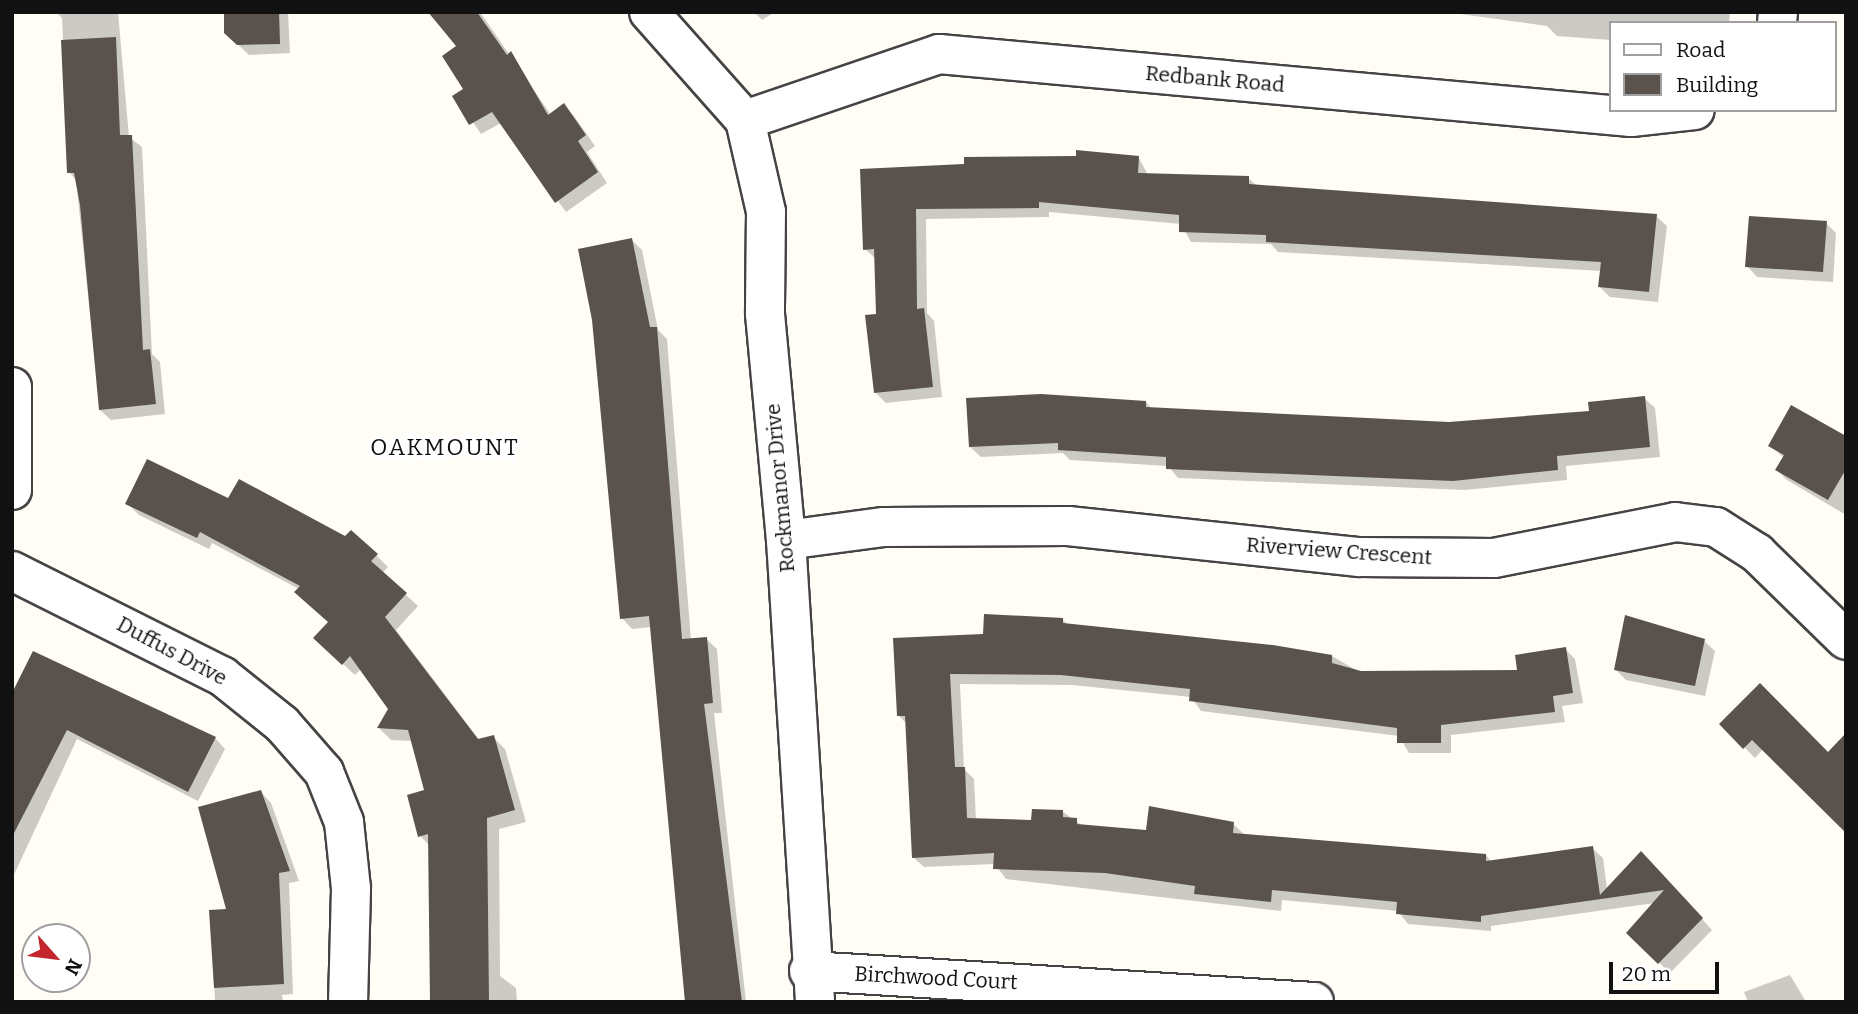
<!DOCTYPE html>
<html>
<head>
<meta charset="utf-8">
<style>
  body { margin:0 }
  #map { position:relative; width:1858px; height:1014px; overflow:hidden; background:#fffdf5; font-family:Bitter,serif }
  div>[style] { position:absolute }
  .shadow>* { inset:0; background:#0003 }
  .building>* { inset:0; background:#5a524d }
  .roads { filter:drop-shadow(2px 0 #444) drop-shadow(-2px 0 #444) drop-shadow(0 2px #444) drop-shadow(0 -2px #444) }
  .minor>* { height:38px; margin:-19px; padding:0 19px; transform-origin:19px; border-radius:19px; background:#fff }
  span { translate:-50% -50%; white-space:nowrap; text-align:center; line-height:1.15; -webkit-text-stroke:7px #fff; paint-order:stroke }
  .street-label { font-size:21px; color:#111 }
  .neighbourhood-label { font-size:23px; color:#111; letter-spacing:2px }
  .frame { position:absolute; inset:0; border:14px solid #111; pointer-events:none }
  .legend { position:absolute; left:1609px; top:21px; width:228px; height:91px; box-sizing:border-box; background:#fff; border:2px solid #a0a0a0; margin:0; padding:9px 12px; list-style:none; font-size:21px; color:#111 }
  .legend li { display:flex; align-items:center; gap:14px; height:35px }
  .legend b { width:35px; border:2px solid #a0a0a0 }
  .north { position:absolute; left:21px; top:923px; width:70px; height:70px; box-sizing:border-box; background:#fff; border:2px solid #a0a0a0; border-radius:50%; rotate:118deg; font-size:19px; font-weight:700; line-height:28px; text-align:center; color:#111 }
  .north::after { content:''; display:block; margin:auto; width:24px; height:32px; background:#c4262e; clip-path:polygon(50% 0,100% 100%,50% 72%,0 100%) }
  .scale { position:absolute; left:1609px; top:962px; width:110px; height:32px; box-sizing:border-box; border:4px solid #111; border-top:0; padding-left:9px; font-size:21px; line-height:24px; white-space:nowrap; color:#111; -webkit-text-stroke:5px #fff; paint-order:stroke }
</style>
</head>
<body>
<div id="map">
  <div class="shadow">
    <i style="clip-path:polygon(56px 12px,118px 12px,129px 137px,142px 147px,152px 354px,160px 362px,165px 414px,111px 420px,100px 410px,76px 180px,69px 172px,62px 18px)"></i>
    <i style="clip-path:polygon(226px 12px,288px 12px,290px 53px,249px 55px,226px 33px)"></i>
    <i style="clip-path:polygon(431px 12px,480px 12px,551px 115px,564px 106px,574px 116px,595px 146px,587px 152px,607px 183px,566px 212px,501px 123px,481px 134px,455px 96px,465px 90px,459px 46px)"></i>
    <i style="clip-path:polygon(754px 12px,775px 12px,762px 20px)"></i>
    <i style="clip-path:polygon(1445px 12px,1730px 12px,1729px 23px,1611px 23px,1611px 40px,1557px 36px,1547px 26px)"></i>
    <i style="clip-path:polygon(1139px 158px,1148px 175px,1248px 178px,1257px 186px,1656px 216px,1667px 226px,1658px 302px,1610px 297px,1600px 287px,1602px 271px,1278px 252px,1271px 244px,1191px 242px,1181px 224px,1049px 212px,1049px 217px,926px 219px,927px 313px,934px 321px,942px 397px,886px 403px,876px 393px,876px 259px,865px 249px,861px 171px)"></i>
    <i style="clip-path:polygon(1826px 223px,1836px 233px,1833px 282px,1757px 277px,1747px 266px)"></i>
    <i style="clip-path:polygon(632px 240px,642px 250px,658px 330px,667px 339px,691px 640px,706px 639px,717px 649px,722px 713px,714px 713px,746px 1002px,691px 1002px,652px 627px,632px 629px,622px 618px)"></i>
    <i style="clip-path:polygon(1644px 398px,1655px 408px,1660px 457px,1566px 466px,1567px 480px,1465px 490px,1178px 478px,1168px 466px,1070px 460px,1063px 453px,981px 457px,970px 447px,1146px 402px,1152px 409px,1449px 423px,1591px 412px)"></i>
    <i style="clip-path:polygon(1846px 440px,1846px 515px,1787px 480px,1777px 470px,1784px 458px,1770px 446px)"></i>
    <i style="clip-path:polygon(229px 501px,376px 555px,388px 567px,382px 573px,418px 606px,396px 630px,480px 741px,493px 737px,505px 749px,526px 822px,499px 829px,500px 976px,516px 988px,517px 1002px,432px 1002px,430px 846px,420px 836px,426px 791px,413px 741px,391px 740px,379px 728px,390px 709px,361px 669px,355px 675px,328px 650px,330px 623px,299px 589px,212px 543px,209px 549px,139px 515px,127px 503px)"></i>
    <i style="clip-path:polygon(1062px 619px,1068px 625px,1332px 656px,1361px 673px,1519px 672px,1565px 649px,1575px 659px,1583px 703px,1562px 706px,1565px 722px,1451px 735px,1451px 753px,1409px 753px,1399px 736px,1201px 711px,1191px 697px,1072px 685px,960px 684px,964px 769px,974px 779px,976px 820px,1033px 822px,1063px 812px,1083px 826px,1148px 832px,1233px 824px,1244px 834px,1486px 855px,1492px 862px,1592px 848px,1603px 858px,1607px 889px,1651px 863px,1712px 930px,1670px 973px,1628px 933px,1655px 903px,1491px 926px,1491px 931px,1408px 924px,1398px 911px,1282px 900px,1281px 911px,1006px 879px,995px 864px,924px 867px,913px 857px,907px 724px,898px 715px,985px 636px)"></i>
    <i style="clip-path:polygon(1704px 641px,1715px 651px,1705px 696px,1626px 680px,1616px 670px)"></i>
    <i style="clip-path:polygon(12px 697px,215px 738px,225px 749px,198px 801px,77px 739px,12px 879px)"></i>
    <i style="clip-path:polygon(1721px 724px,1828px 754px,1763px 749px,1755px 758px)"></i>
    <i style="clip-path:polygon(261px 792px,271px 803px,299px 881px,289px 883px,293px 994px,282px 995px,283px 1002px,215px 1002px,211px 911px,229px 911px)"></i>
    <i style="clip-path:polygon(1790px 975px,1806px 1002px,1748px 1002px,1744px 992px)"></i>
  </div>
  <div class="building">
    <i style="clip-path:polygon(224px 12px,279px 12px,280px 44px,237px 45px,224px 33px)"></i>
    <i style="clip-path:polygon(428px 12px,477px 12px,507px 55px,511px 51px,548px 115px,564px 103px,586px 135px,578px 141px,598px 172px,555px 203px,492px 112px,469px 125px,452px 96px,463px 89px,442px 56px,456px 46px)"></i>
    <i style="clip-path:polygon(116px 37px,120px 135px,132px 135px,143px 350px,150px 349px,156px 404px,99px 410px,80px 205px,74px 173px,67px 173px,61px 40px)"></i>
    <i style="clip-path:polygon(1076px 150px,1139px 156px,1138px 173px,1249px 176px,1249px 184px,1657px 214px,1649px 292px,1598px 287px,1601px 262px,1266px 242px,1266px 235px,1179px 232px,1179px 215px,1039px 202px,1039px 208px,916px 209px,917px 309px,924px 308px,933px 387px,874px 393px,865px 315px,876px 314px,874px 249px,863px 250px,860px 169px,964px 164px,964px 157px,1076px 156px)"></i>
    <i style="clip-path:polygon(1749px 216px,1827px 221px,1823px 272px,1745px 267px)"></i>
    <i style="clip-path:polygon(632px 238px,650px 327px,657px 327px,682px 639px,707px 637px,713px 703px,704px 704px,742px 1002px,685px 1002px,649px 616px,620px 619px,592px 320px,578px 249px)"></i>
    <i style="clip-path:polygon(1041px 394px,1146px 401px,1146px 407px,1449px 422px,1589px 411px,1588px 402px,1645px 396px,1650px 447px,1557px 456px,1558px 470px,1453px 481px,1166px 469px,1166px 457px,1058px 450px,1058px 443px,969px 447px,966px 398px)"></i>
    <i style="clip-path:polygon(1791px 405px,1846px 436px,1846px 469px,1828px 500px,1775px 470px,1784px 455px,1768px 446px)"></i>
    <i style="clip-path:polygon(147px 459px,228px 498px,239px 479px,345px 536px,351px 530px,378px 554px,371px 561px,407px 593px,385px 617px,478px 739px,494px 735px,515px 810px,487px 818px,489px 1002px,430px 1002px,428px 834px,418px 837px,407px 795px,424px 790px,408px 730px,377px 728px,388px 709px,350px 656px,342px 665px,313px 638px,328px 622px,294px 592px,300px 586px,200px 532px,197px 538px,125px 504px)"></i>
    <i style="clip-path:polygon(984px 614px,1063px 618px,1063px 623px,1273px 645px,1332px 655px,1332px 663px,1361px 671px,1517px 670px,1515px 655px,1566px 647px,1573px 693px,1553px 696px,1555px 712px,1441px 725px,1441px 743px,1397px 743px,1397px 728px,1189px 701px,1190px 689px,1061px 675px,950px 674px,955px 767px,965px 767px,967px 818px,1031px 820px,1032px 809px,1063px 810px,1063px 817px,1077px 818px,1077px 824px,1146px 830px,1149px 806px,1234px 822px,1233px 833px,1486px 854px,1486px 861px,1593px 846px,1600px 895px,1641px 851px,1703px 918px,1658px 964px,1626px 933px,1664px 890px,1481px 916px,1481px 922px,1396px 914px,1397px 902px,1272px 890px,1271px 902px,1194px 894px,1195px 886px,1105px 873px,993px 869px,994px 853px,912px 858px,905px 716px,897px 716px,893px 638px,983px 634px)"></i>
    <i style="clip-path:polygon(1625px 615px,1705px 639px,1695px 686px,1614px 670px)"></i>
    <i style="clip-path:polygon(33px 651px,216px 737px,188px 792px,67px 730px,12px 837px,12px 693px)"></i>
    <i style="clip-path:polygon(1760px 683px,1828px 752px,1846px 733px,1846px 833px,1752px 740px,1743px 749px,1719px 724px)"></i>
    <i style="clip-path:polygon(261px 790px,290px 871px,279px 873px,284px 984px,214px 988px,209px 910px,226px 909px,198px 807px)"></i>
  </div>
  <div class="roads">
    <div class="minor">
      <i style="left:649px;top:12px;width:144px;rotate:48.4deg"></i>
      <i style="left:745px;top:120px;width:94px;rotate:77.1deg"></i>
      <i style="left:766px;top:212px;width:102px;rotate:90.6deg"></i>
      <i style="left:765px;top:314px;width:227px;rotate:84.7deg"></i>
      <i style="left:786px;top:540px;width:463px;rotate:86.4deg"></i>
      <i style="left:1777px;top:23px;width:11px;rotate:-85deg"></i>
      <i style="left:745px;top:120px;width:205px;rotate:-18.8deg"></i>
      <i style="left:939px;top:54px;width:695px;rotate:5.2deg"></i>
      <i style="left:1631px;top:117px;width:64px;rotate:-6.2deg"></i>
      <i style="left:12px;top:387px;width:103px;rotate:90deg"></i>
      <i style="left:786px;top:540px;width:99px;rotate:-7.6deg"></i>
      <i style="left:884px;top:527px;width:184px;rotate:-0.3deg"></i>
      <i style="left:1068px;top:526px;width:293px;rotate:6.1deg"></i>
      <i style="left:1359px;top:557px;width:135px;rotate:0.4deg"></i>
      <i style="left:1494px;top:558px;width:185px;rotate:-11.2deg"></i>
      <i style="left:1675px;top:522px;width:41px;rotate:7deg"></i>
      <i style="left:1716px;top:527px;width:49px;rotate:32.4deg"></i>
      <i style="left:1757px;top:553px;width:124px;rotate:44.3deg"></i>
      <i style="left:12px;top:571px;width:235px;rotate:26.6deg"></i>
      <i style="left:222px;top:676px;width:77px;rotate:38.7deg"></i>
      <i style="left:282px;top:724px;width:64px;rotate:48.8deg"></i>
      <i style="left:324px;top:772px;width:54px;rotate:68.2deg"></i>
      <i style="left:344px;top:822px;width:67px;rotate:84deg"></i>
      <i style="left:351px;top:889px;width:113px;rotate:91.5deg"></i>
      <i style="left:809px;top:971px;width:506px;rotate:3.51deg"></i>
    </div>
  </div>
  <div class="street-label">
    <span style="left:1215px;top:79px;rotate:5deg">Redbank Road</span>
    <span style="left:780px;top:488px;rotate:-95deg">Rockmanor Drive</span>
    <span style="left:1339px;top:551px;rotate:4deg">Riverview Crescent</span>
    <span style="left:172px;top:651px;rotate:28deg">Duffus Drive</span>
    <span style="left:936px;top:978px;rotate:3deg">Birchwood Court</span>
  </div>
  <div class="neighbourhood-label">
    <span style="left:445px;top:447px">OAKMOUNT</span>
  </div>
  <div class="frame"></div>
  <ul class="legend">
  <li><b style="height:9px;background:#fff"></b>Road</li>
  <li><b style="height:19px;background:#5a524d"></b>Building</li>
  </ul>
  <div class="north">N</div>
  <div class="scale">20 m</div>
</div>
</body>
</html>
